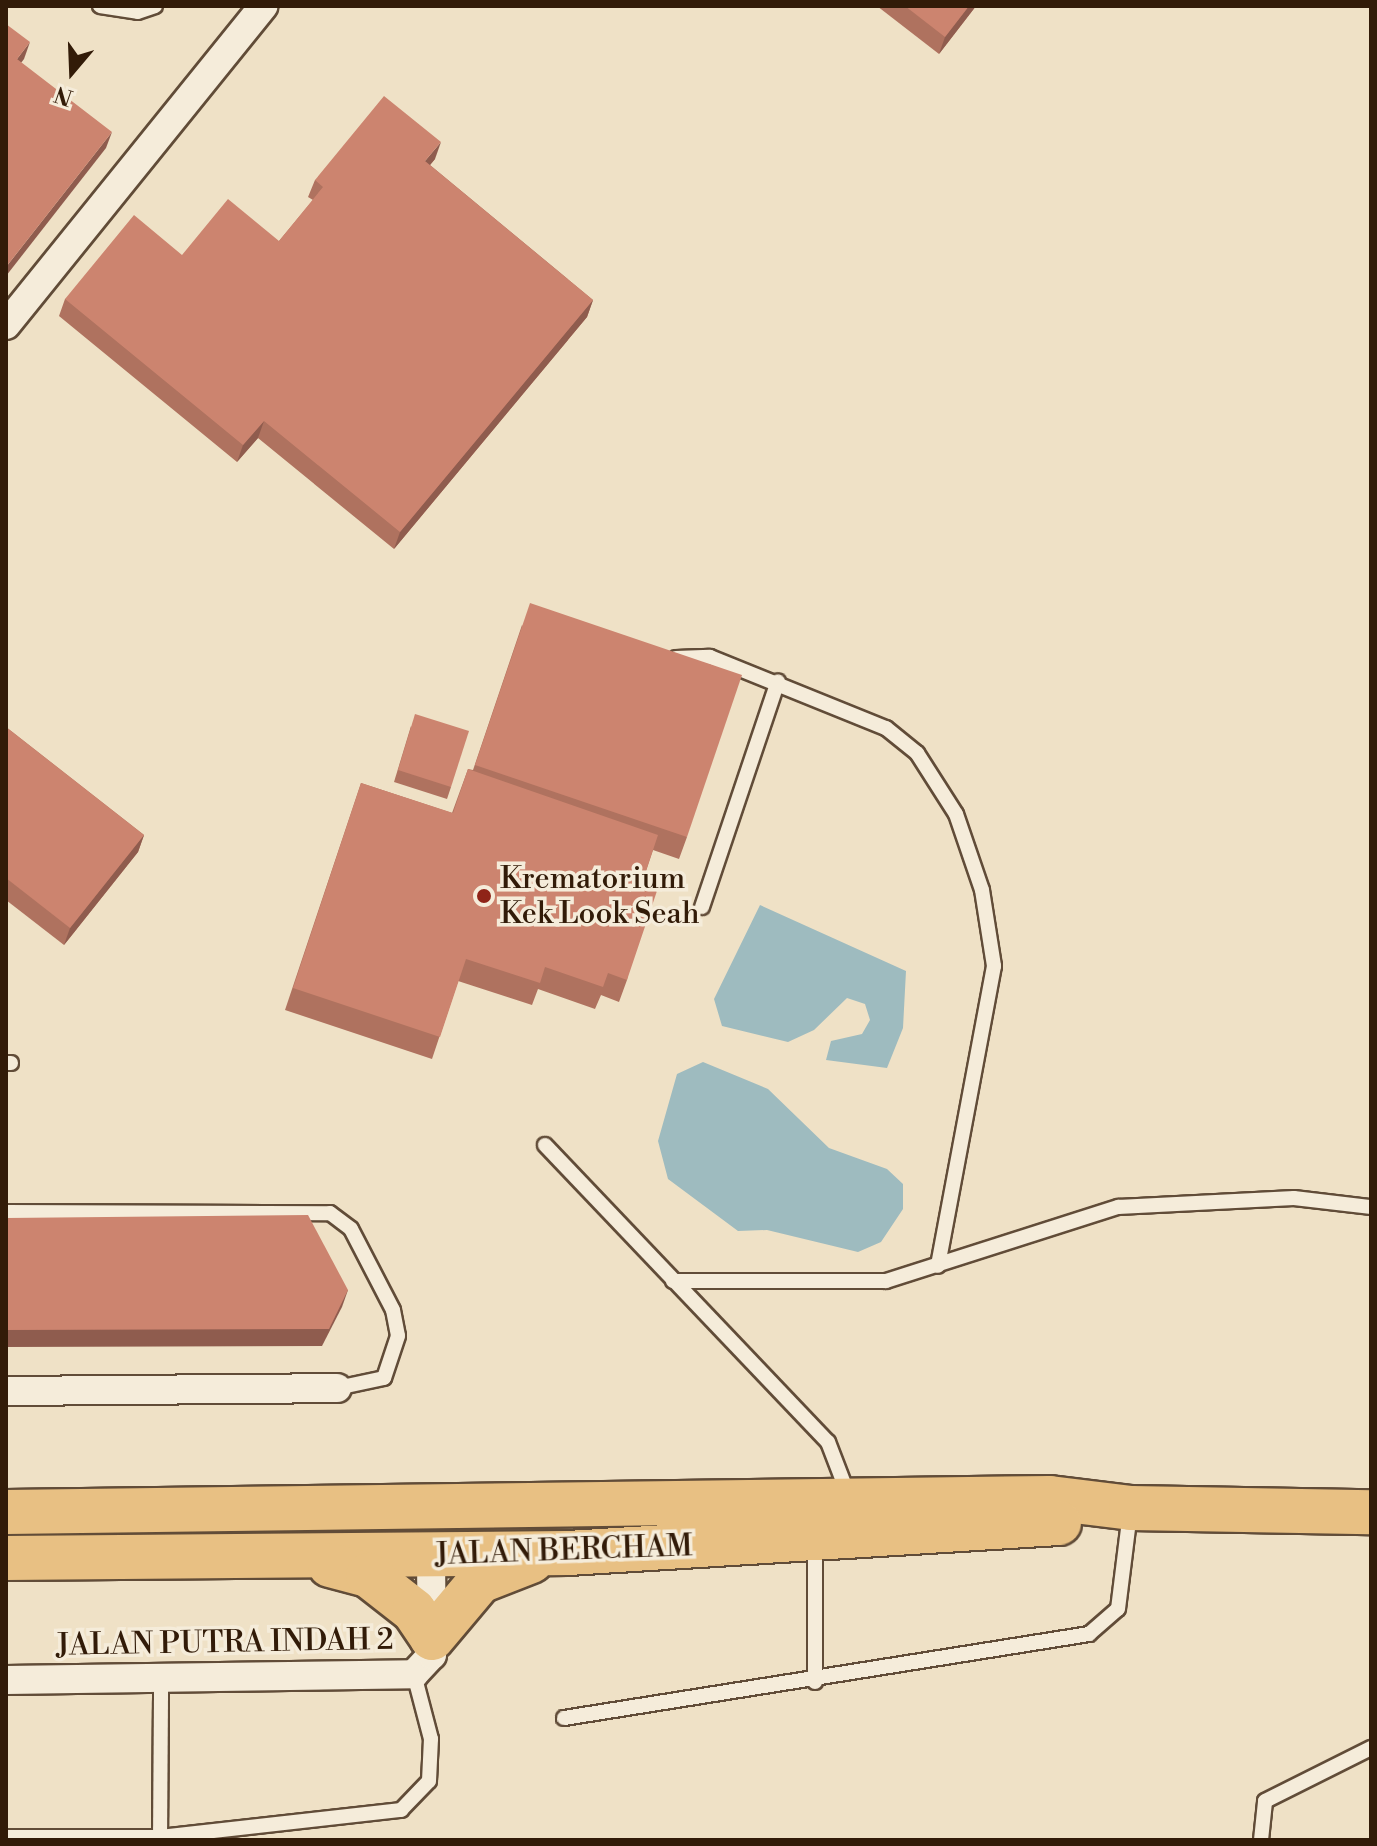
<!DOCTYPE html>
<html>
<head>
<meta charset="utf-8">
<style>
  body { margin:0 }
  #map { position:relative; width:1377px; height:1846px; overflow:hidden; background:#efe1c6; font-family:"Libre Bodoni",serif }
  div>[style] { position:absolute }
  .water>* { inset:0; background:#9ebbbf }
  .roads { filter:drop-shadow(2px 0 #614c38) drop-shadow(-2px 0 #614c38) drop-shadow(0 2px #614c38) drop-shadow(0 -2px #614c38) }
  .service>* { height:14px; margin:-7px; padding:0 7px; transform-origin:7px; border-radius:7px; background:#f5ecda }
  .minor>* { height:28px; margin:-14px; padding:0 14px; transform-origin:14px; border-radius:14px; background:#f5ecda }
  .primary>* { height:44px; margin:-22px; padding:0 22px; transform-origin:22px; border-radius:22px; background:#e8c083 }
  .wall>* { inset:0; background:#af725f }
  .shaded-wall>* { inset:0; background:#8f5c4e }
  .building>* { inset:0; background:#cc846f }
  .dots>* { width:22px; height:22px; translate:-50% -50%; box-sizing:border-box; border:4px solid #f5ecda; border-radius:50% }
  span { translate:-50% -50%; white-space:nowrap; text-align:center; line-height:1.15; -webkit-text-stroke:7px #f5ecda; paint-order:stroke }
  .poi-label { font-size:30px; color:#321b08 }
  .left { translate:0 -50%; text-align:left }
  .street-label { font-size:30px; color:#321b08 }
  .frame { position:absolute; inset:0; border:8px solid #321b08; pointer-events:none }
  .north { position:absolute; left:32px; top:32px; width:80px; height:80px; -webkit-text-stroke:6px #f5ecda; paint-order:stroke; rotate:199deg; font-size:22px; font-weight:700; line-height:32px; text-align:center; color:#321b08 }
  .north::after { content:''; display:block; margin:auto; width:28px; height:36px; background:#321b08; clip-path:polygon(50% 0,100% 100%,50% 72%,0 100%) }
</style>
</head>
<body>
<div id="map">
  <div class="water">
    <i style="clip-path:polygon(760px 905px,906px 971px,903px 1028px,887px 1068px,826px 1060px,831px 1041px,862px 1034px,870px 1020px,865px 1004px,847px 998px,814px 1030px,788px 1042px,722px 1026px,714px 999px)"></i>
    <i style="clip-path:polygon(703px 1062px,768px 1089px,829px 1148px,887px 1169px,903px 1184px,903px 1209px,881px 1242px,858px 1252px,767px 1230px,738px 1231px,668px 1179px,658px 1141px,677px 1074px)"></i>
  </div>
  <div class="roads">
    <div class="service">
      <i style="left:100px;top:6px;width:38px;rotate:9deg"></i>
      <i style="left:138px;top:12px;width:18px;rotate:-19deg"></i>
      <i style="left:676px;top:658px;width:34px;rotate:-2deg"></i>
      <i style="left:710px;top:657px;width:190px;rotate:22deg"></i>
      <i style="left:886px;top:728px;width:40px;rotate:39deg"></i>
      <i style="left:917px;top:753px;width:72px;rotate:57.4deg"></i>
      <i style="left:956px;top:814px;width:80px;rotate:71.1deg"></i>
      <i style="left:982px;top:890px;width:77px;rotate:81deg"></i>
      <i style="left:994px;top:966px;width:305px;rotate:100.6deg"></i>
      <i style="left:702px;top:907px;width:238px;rotate:-71.4deg"></i>
      <i style="left:6px;top:1063px;width:5px"></i>
      <i style="left:545px;top:1145px;width:410px;rotate:46.4deg"></i>
      <i style="left:828px;top:1442px;width:56px;rotate:69deg"></i>
      <i style="left:6px;top:1212px;width:324px;rotate:0.2deg"></i>
      <i style="left:330px;top:1213px;width:26px;rotate:37deg"></i>
      <i style="left:351px;top:1229px;width:91px;rotate:62.6deg"></i>
      <i style="left:393px;top:1310px;width:26px;rotate:79deg"></i>
      <i style="left:398px;top:1336px;width:44px;rotate:108.4deg"></i>
      <i style="left:384px;top:1378px;width:48px;rotate:168deg"></i>
      <i style="left:673px;top:1281px;width:213px"></i>
      <i style="left:886px;top:1281px;width:244px;rotate:-17.7deg"></i>
      <i style="left:1118px;top:1207px;width:176px;rotate:-2.9deg"></i>
      <i style="left:1294px;top:1198px;width:78px;rotate:6.7deg"></i>
      <i style="left:815px;top:1682px;width:139px;rotate:-90deg"></i>
      <i style="left:564px;top:1718px;width:532px;rotate:-9.09deg"></i>
      <i style="left:1089px;top:1634px;width:38px;rotate:-41deg"></i>
      <i style="left:1118px;top:1609px;width:98px;rotate:-82.9deg"></i>
      <i style="left:6px;top:1837px;width:154px"></i>
      <i style="left:160px;top:1837px;width:243px;rotate:-6.4deg"></i>
      <i style="left:401px;top:1810px;width:40px;rotate:-46deg"></i>
      <i style="left:429px;top:1781px;width:42px;rotate:-87.3deg"></i>
      <i style="left:431px;top:1739px;width:67px;rotate:-104.7deg"></i>
      <i style="left:160px;top:1840px;width:163px;rotate:-89.6deg"></i>
      <i style="left:1261px;top:1840px;width:39px;rotate:-84deg"></i>
      <i style="left:1265px;top:1801px;width:119px;rotate:-26.6deg"></i>
    </div>
    <div class="minor">
      <i style="left:6px;top:325px;width:410px;rotate:-51.1deg"></i>
      <i style="left:6px;top:1391px;width:331px;rotate:-0.5deg"></i>
      <i style="left:6px;top:1680px;width:408px;rotate:-0.8deg"></i>
      <i style="left:414px;top:1674px;width:26px;rotate:-47deg"></i>
      <i style="left:432px;top:1655px;width:100px;rotate:-90.6deg"></i>
    </div>
    <div class="primary">
      <i style="left:6px;top:1512px;width:1044px;rotate:-0.77deg"></i>
      <i style="left:1050px;top:1498px;width:82px;rotate:7deg"></i>
      <i style="left:1131px;top:1508px;width:240px;rotate:1deg"></i>
      <i style="left:6px;top:1558px;width:562px;rotate:-0.51deg"></i>
      <i style="left:568px;top:1553px;width:492px;rotate:-3.5deg"></i>
      <i style="left:330px;top:1565px;width:39px;rotate:15deg"></i>
      <i style="left:368px;top:1575px;width:58px;rotate:38deg"></i>
      <i style="left:414px;top:1611px;width:32px;rotate:56deg"></i>
      <i style="left:432px;top:1638px;width:75px;rotate:-49.9deg"></i>
      <i style="left:480px;top:1581px;width:55px;rotate:-21.4deg"></i>
    </div>
  </div>
  <div class="wall">
    <i style="clip-path:polygon(877px 6px,976px 6px,939px 54px)"></i>
    <i style="clip-path:polygon(435px 159px,430px 165px,593px 300px,587px 317px,394px 549px,258px 438px,237px 462px,59px 316px,65px 299px,279px 241px,313px 200px,308px 197px,315px 180px)"></i>
    <i style="clip-path:polygon(522px 625px,687px 837px,679px 859px,653px 850px,644px 877px,627px 980px,619px 1002px,601px 995px,595px 1009px,538px 989px,532px 1005px,458px 981px,432px 1059px,285px 1010px,361px 783px,452px 813px,468px 769px,473px 770px)"></i>
    <i style="clip-path:polygon(411px 726px,451px 787px,447px 799px,394px 782px)"></i>
    <i style="clip-path:polygon(6px 727px,144px 835px,138px 852px,64px 945px,6px 900px)"></i>
  </div>
  <div class="shaded-wall">
    <i style="clip-path:polygon(969px 6px,976px 6px,939px 54px,945px 37px)"></i>
    <i style="clip-path:polygon(30px 42px,24px 59px,11px 76px,17px 59px)"></i>
    <i style="clip-path:polygon(112px 132px,106px 148px,6px 276px,6px 267px)"></i>
    <i style="clip-path:polygon(441px 142px,435px 159px,419px 178px,425px 161px)"></i>
    <i style="clip-path:polygon(593px 300px,587px 317px,394px 549px,400px 532px)"></i>
    <i style="clip-path:polygon(264px 421px,258px 438px,237px 462px,243px 445px)"></i>
    <i style="clip-path:polygon(144px 835px,138px 852px,64px 945px,70px 928px)"></i>
    <i style="clip-path:polygon(348px 1290px,342px 1307px,322px 1346px,6px 1347px,6px 1330px)"></i>
  </div>
  <div class="building">
    <i style="clip-path:polygon(905px 6px,969px 6px,945px 37px)"></i>
    <i style="clip-path:polygon(6px 24px,30px 42px,17px 59px,112px 132px,6px 267px)"></i>
    <i style="clip-path:polygon(384px 96px,441px 142px,425px 161px,593px 300px,400px 532px,264px 421px,243px 445px,65px 299px,134px 215px,182px 255px,228px 199px,279px 241px,323px 187px,315px 180px)"></i>
    <i style="clip-path:polygon(530px 603px,742px 675px,687px 837px,475px 765px)"></i>
    <i style="clip-path:polygon(415px 714px,469px 731px,451px 787px,398px 770px)"></i>
    <i style="clip-path:polygon(6px 727px,144px 835px,70px 928px,6px 878px)"></i>
    <i style="clip-path:polygon(468px 769px,658px 835px,644px 877px,660px 882px,627px 980px,608px 973px,603px 987px,545px 967px,540px 983px,466px 959px,440px 1037px,293px 988px,361px 783px,453px 813px)"></i>
    <i style="clip-path:polygon(308px 1215px,348px 1290px,329px 1329px,6px 1330px,6px 1218px)"></i>
  </div>
  <div class="dots">
    <i style="left:484px;top:896px;background:#8f2418"></i>
  </div>
  <div class="poi-label">
    <span class="left" style="left:500px;top:896px">Krematorium<br>Kek Look Seah</span>
  </div>
  <div class="street-label">
    <span style="left:564px;top:1551px;rotate:-2deg">JALAN BERCHAM</span>
    <span style="left:225px;top:1643px;rotate:-1deg">JALAN PUTRA INDAH 2</span>
  </div>
  <div class="frame"></div>
  <div class="north">N</div>
</div>
</body>
</html>
